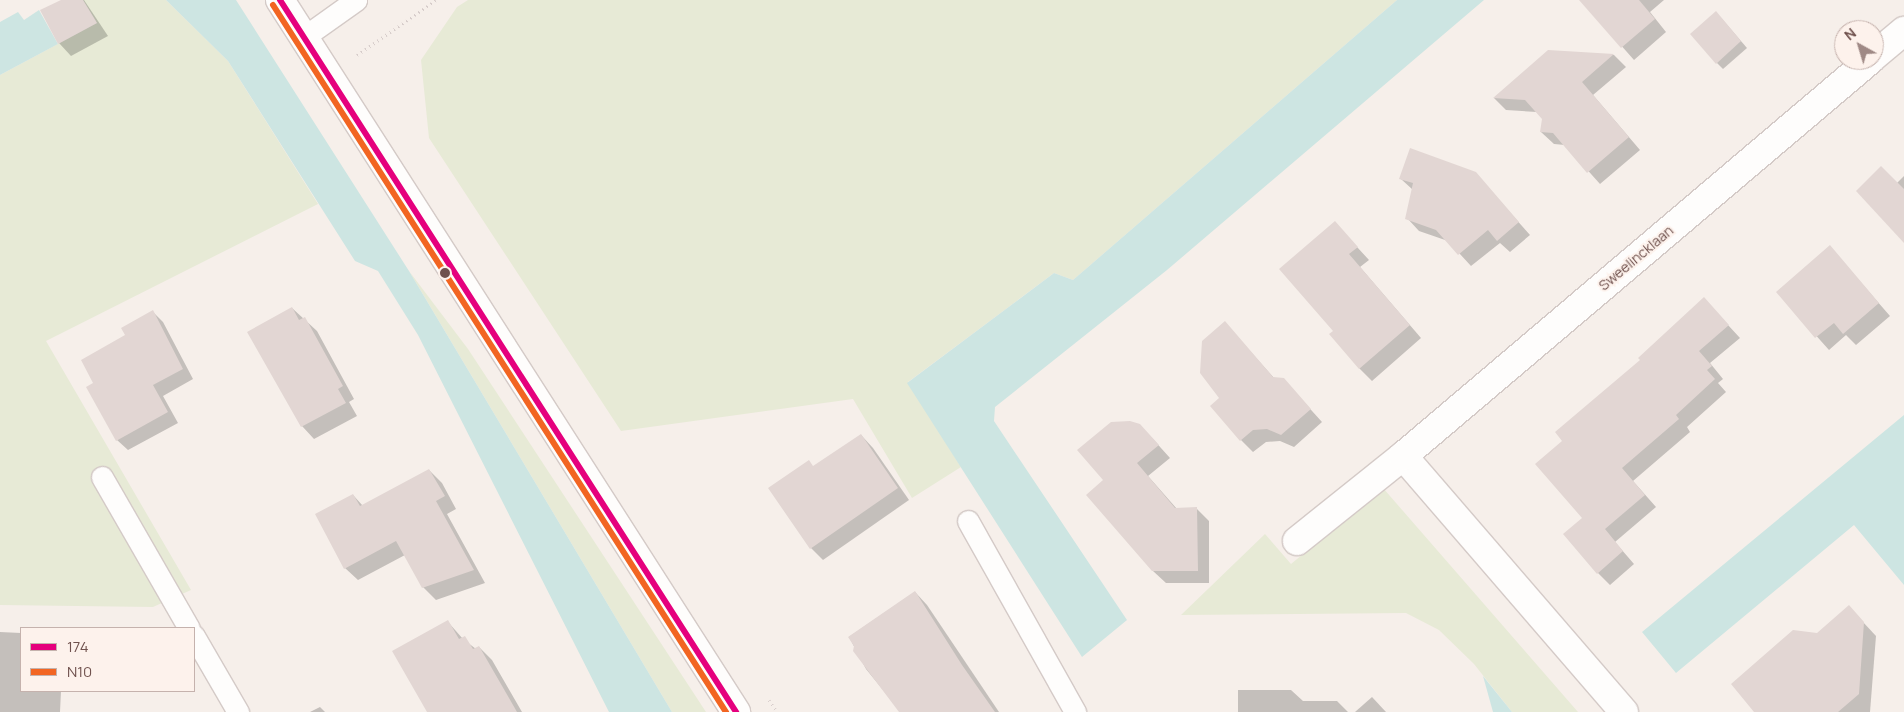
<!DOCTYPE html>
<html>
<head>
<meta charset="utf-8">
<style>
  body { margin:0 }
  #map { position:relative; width:1904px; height:712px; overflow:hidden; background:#f6efea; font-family:Manrope,sans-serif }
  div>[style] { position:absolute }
  .green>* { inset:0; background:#e7ead6 }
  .water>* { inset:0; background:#cde5e2 }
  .shadow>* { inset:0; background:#0003 }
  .building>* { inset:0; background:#e2d6d3 }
  .path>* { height:3px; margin-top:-1.5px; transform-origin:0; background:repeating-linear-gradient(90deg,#d7cdcb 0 1px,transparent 0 5px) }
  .roads { filter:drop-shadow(1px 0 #d4cac7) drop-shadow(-1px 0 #d4cac7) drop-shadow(0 1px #d4cac7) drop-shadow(0 -1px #d4cac7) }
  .lane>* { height:21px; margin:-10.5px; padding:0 10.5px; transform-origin:10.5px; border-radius:10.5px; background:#fefdfc }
  .street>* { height:28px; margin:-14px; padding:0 14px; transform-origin:14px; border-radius:14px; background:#fefdfc }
  .secondary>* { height:28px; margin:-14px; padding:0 14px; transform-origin:14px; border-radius:14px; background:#fefdfc }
  .bus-1>* { height:6px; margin:-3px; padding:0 3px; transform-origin:3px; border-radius:3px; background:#e5007d }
  .bus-2>* { height:6px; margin:-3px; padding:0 3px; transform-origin:3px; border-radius:3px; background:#f26522 }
  .dots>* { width:14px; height:14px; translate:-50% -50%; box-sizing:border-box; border:2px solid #fdf2ec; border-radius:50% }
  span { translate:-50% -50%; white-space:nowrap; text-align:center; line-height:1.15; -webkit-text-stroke:4px #fdf2ec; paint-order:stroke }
  .street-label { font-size:14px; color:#70524e }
  .legend { position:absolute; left:20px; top:627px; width:175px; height:65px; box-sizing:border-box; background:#fdf2ec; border:1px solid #c5b2ad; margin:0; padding:6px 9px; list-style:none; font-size:15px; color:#70524e }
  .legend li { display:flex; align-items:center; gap:10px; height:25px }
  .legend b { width:25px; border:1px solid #c5b2ad }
  .north { position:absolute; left:1834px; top:20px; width:50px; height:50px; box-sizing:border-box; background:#fdf2ec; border:1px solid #c5b2ad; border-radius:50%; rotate:321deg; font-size:14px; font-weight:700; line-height:20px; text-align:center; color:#70524e }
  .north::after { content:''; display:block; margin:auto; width:18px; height:22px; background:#9f8985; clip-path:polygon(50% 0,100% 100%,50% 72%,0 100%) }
</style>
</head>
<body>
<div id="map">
  <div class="green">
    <i style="clip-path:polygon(83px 0,166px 0,228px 61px,318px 204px,46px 341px,191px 590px,153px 607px,0 605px,0 75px,97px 23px)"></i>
    <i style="clip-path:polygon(468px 0,1397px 0,1073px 280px,1054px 273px,908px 382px,961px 467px,912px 498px,853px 399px,621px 431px,429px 138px,421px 60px,457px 7px)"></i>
    <i style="clip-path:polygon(409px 271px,468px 349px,706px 712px,672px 712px)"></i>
    <i style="clip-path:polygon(1383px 488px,1578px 712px,1512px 712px,1474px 664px,1439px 630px,1406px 613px,1181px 615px,1265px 534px,1291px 564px)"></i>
  </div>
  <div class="water">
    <i style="clip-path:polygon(166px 0,236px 0,409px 271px,672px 712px,609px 712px,418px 335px,378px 271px,355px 261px,228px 61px)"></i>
    <i style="clip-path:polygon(1397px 0,1484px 0,1167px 270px,995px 407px,994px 421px,1127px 620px,1082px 657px,907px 383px,1054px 273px,1073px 280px)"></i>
    <i style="clip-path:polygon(39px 10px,58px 44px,0 75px,0 22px,18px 12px,24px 20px)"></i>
    <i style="clip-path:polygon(1904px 415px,1904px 585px,1854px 525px,1676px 673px,1642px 632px)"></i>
    <i style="clip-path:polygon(1483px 676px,1512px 712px,1493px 712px)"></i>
  </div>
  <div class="shadow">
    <i style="clip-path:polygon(64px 0,84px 0,108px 36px,71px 56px,59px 43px)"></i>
    <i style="clip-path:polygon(1581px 0,1664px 0,1650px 12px,1666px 32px,1634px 60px)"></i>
    <i style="clip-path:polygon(1722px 19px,1747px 48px,1723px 69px,1717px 63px)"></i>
    <i style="clip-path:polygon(1549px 51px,1614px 55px,1626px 67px,1593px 95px,1640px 150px,1600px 184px,1565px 145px,1554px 144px,1541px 132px,1543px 119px,1537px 112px,1506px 110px,1494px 98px)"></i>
    <i style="clip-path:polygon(1475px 173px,1530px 235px,1510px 252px,1500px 243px,1471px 266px,1448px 241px,1419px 231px,1407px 218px,1413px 190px,1401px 179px)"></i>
    <i style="clip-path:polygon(1904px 176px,1904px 240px,1897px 183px)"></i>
    <i style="clip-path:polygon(1335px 223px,1369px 260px,1360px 267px,1421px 338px,1372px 381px,1359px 368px,1335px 331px)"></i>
    <i style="clip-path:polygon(1830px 247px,1890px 316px,1856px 345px,1846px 335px,1829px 350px,1778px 293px)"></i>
    <i style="clip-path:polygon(1704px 299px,1740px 338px,1710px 363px,1723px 379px,1718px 383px,1726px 392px,1687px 427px,1690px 432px,1633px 481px,1656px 507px,1615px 542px,1634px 564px,1610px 585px,1598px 573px,1564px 441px)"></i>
    <i style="clip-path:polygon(292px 308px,317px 331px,354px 399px,349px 402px,357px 416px,314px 439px,302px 426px)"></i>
    <i style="clip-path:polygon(153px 312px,163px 322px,193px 379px,163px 396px,178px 423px,128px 450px,117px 440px,95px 384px,127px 335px)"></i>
    <i style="clip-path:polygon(1225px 323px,1275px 379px,1284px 380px,1322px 422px,1294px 447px,1280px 441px,1266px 442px,1253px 452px,1241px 440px,1221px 398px)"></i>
    <i style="clip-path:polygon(861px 435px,873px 448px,909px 500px,823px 560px,811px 548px,814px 467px)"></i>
    <i style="clip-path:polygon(1152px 438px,1170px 458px,1148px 476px,1177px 509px,1197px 509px,1209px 521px,1209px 583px,1166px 583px,1153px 571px,1105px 480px)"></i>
    <i style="clip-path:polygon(429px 470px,442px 483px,456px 509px,447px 514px,485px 583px,436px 600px,423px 587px,405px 555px,358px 580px,345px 568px,353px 495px,363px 506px)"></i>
    <i style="clip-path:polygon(915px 592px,927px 605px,999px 712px,901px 712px,866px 669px,849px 637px)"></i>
    <i style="clip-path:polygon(1849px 607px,1876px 636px,1870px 712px,1756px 712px,1818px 634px)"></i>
    <i style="clip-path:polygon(448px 622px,463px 639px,476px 649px,479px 647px,492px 660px,522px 712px,428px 712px)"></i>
    <i style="clip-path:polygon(0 632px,21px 633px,21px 691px,61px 691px,60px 712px,0 712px)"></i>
    <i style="clip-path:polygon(1238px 690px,1291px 690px,1303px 701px,1337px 701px,1348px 712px,1238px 712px)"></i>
    <i style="clip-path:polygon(1372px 697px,1386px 712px,1355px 712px)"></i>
    <i style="clip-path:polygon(320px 707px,325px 712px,310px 712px)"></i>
  </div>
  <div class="building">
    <i style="clip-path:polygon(61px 0,83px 0,97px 23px,58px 44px,40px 10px)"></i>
    <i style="clip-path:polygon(1579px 0,1639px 0,1655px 19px,1621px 48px)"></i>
    <i style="clip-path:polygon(1716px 11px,1741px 41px,1716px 64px,1690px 34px)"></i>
    <i style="clip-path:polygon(1548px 50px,1614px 54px,1582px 82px,1629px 137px,1587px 173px,1553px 133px,1540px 132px,1542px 119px,1525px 100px,1493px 98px)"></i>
    <i style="clip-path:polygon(1410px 148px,1476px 172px,1519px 222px,1497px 241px,1488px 230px,1458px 255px,1436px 230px,1405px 219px,1413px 183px,1399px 179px)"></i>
    <i style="clip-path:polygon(1881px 166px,1904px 189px,1904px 243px,1856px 191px)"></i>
    <i style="clip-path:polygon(1335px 221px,1358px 247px,1349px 254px,1410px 325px,1359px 369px,1329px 334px,1333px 331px,1279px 269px)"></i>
    <i style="clip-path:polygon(1830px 245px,1879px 303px,1843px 334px,1834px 323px,1815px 338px,1776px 292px)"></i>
    <i style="clip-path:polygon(1704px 297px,1729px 325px,1699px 351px,1712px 366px,1707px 370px,1715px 379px,1676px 415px,1679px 419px,1622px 468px,1645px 495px,1605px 529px,1623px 551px,1597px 574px,1563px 534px,1582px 518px,1535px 464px,1562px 441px,1555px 432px,1640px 360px,1638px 358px)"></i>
    <i style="clip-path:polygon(292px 307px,299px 320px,305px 317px,343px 386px,338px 389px,346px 403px,301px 427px,247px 332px)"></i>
    <i style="clip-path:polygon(153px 310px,183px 369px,153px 385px,168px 412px,116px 441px,86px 387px,93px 383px,81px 360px,125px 335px,121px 328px)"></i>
    <i style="clip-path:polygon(1225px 321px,1273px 377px,1284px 378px,1311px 409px,1281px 435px,1267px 429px,1253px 430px,1240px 441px,1210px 406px,1219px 398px,1200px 373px,1202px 341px)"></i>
    <i style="clip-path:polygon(1130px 421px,1140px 424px,1159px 445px,1137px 463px,1175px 508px,1197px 507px,1198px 571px,1152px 571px,1086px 495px,1103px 480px,1077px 450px,1111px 422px)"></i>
    <i style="clip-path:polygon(861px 434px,898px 488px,810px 549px,768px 488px,809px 460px,813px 466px)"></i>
    <i style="clip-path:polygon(429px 469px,445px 496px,436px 501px,474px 570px,422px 588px,396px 541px,344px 569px,315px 514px,353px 494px,360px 506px)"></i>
    <i style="clip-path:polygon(915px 591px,962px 665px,995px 712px,899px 712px,853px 651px,854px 646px,848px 637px)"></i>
    <i style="clip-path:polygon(1849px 605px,1864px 622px,1859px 694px,1838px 712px,1754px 712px,1731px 684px,1793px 630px,1817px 633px)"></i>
    <i style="clip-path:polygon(448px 620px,459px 639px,465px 636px,473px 649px,479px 646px,517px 712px,427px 712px,392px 651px)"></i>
  </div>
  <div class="path">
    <i style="left:357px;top:55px;width:96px;rotate:-34.8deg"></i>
    <i style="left:769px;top:700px;width:14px;rotate:56deg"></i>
  </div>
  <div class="roads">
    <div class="lane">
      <i style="left:304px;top:37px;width:64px;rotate:-35.4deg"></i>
      <i style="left:102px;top:477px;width:174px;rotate:60.1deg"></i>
      <i style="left:968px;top:521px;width:219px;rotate:60.7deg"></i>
      <i style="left:194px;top:636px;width:88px;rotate:59.9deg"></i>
    </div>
    <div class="street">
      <i style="left:1874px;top:56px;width:39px;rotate:-40deg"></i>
      <i style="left:1403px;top:456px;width:338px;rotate:49.2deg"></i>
      <i style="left:1297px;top:541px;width:136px;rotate:-38.7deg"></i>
      <i style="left:1403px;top:456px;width:612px;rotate:-40.3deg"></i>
    </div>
    <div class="secondary">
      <i style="left:280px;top:0;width:846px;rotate:57.36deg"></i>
    </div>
  </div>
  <div class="bus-1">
    <i style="left:280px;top:0;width:846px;rotate:57.36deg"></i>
  </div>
  <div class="bus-2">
    <i style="left:273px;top:5px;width:840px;rotate:57.35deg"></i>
  </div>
  <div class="dots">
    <i style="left:445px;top:273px;background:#70524e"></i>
  </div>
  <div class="street-label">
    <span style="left:1636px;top:258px;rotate:-40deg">Sweelincklaan</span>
  </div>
  <ul class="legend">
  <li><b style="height:6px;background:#e5007d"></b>174</li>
  <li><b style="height:6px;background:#f26522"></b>N10</li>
  </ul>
  <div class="north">N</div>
</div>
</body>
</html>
